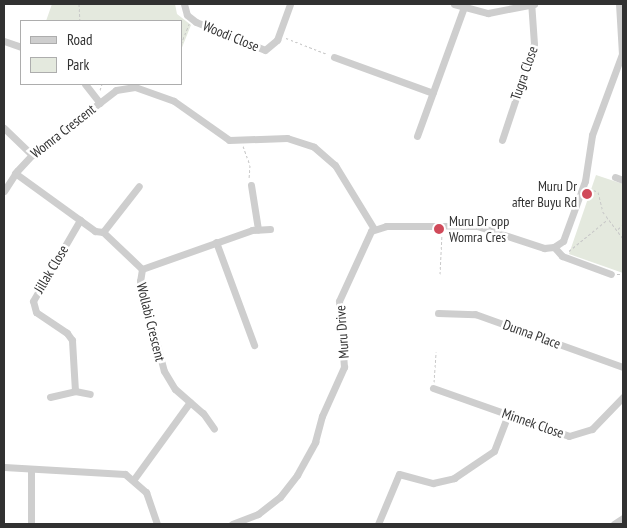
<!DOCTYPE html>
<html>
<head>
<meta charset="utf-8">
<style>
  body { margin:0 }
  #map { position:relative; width:627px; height:528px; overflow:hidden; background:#fff; font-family:"PT Sans Narrow",sans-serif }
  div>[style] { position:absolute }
  .green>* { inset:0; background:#e4e9de }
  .path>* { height:1px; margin-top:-0.5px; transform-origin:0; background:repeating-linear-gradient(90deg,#c8c8c8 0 2.5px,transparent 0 5px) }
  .minor>* { height:7px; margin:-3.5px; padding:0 3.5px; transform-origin:3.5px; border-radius:3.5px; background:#cecece }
  .dots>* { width:14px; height:14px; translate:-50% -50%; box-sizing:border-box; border:2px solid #fff; border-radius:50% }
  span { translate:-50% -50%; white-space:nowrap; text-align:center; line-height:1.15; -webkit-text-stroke:5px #fff; paint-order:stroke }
  .street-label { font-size:14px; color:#313131 }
  .poi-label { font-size:14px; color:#313131 }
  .right { translate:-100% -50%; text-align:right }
  .left { translate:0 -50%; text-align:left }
  .frame { position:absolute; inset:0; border:5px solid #313131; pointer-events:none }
  .legend { position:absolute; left:20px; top:20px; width:162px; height:65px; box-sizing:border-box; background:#fff; border:1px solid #adadad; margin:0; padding:6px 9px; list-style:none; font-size:15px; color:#313131 }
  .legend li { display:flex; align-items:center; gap:10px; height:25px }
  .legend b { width:25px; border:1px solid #adadad }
</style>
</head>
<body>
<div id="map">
  <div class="green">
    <i style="clip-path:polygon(52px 4px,175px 4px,177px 14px,191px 25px,181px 50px,181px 21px,46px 21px)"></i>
    <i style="clip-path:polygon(596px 175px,623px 184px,623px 273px,569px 254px)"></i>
  </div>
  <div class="path">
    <i style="left:79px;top:4px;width:17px;rotate:87deg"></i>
    <i style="left:286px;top:38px;width:44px;rotate:21.3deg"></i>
    <i style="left:181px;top:44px;width:22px;rotate:-68deg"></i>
    <i style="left:100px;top:90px;width:6px;rotate:-72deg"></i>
    <i style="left:243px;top:146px;width:20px;rotate:70deg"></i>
    <i style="left:250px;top:165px;width:13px;rotate:94deg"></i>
    <i style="left:589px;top:188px;width:10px;rotate:24deg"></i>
    <i style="left:598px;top:192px;width:21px;rotate:76deg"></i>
    <i style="left:603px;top:212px;width:34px;rotate:53deg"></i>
    <i style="left:618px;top:229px;width:6px;rotate:-39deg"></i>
    <i style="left:569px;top:251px;width:50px;rotate:-39.4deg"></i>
    <i style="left:440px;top:274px;width:41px;rotate:-87.2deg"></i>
    <i style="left:617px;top:274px;width:6px"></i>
    <i style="left:434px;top:382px;width:30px;rotate:-86deg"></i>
  </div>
  <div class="minor">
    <i style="left:184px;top:4px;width:11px;rotate:75deg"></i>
    <i style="left:187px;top:15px;width:11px;rotate:38deg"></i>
    <i style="left:196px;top:22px;width:74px;rotate:22.1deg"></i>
    <i style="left:265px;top:50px;width:16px;rotate:-40deg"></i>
    <i style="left:277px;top:40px;width:38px;rotate:-70deg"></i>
    <i style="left:454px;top:4px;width:35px;rotate:15deg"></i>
    <i style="left:488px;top:13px;width:47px;rotate:-11.1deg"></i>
    <i style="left:4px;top:41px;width:18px;rotate:19deg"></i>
    <i style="left:334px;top:57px;width:105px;rotate:20deg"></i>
    <i style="left:85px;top:84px;width:24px;rotate:52deg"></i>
    <i style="left:4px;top:128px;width:39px;rotate:44deg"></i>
    <i style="left:417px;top:136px;width:137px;rotate:-70deg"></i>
    <i style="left:502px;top:140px;width:101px;rotate:-71.6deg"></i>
    <i style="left:534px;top:44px;width:39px;rotate:-94deg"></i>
    <i style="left:15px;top:173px;width:99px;rotate:35.9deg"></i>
    <i style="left:95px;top:231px;width:8px;rotate:7deg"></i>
    <i style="left:103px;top:232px;width:54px;rotate:43.5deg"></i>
    <i style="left:615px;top:177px;width:9px;rotate:21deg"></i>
    <i style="left:251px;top:185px;width:45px;rotate:81deg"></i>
    <i style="left:4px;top:191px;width:24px;rotate:-57deg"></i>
    <i style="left:17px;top:171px;width:22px;rotate:-47deg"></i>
    <i style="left:32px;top:155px;width:106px;rotate:-37.7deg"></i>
    <i style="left:116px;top:90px;width:19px;rotate:-9deg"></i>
    <i style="left:135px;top:87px;width:41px;rotate:19.7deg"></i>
    <i style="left:174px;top:101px;width:67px;rotate:35.3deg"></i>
    <i style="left:229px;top:140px;width:58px;rotate:-2deg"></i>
    <i style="left:287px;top:138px;width:28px;rotate:18deg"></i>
    <i style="left:314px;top:147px;width:28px;rotate:41deg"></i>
    <i style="left:335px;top:165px;width:75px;rotate:58.6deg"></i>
    <i style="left:103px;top:232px;width:58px;rotate:-52deg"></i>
    <i style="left:216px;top:242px;width:110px;rotate:69.7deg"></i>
    <i style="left:554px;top:247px;width:12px;rotate:48deg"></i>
    <i style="left:562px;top:256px;width:52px;rotate:20.2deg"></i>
    <i style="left:142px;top:269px;width:12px;rotate:99deg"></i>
    <i style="left:140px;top:281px;width:93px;rotate:75.1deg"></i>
    <i style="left:164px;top:371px;width:21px;rotate:59deg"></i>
    <i style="left:175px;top:389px;width:37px;rotate:41deg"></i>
    <i style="left:203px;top:413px;width:19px;rotate:55deg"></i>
    <i style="left:142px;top:269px;width:117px;rotate:-19.5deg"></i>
    <i style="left:252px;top:230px;width:18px;rotate:-3deg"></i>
    <i style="left:438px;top:313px;width:37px;rotate:2deg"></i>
    <i style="left:475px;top:314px;width:157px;rotate:19.7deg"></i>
    <i style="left:433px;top:388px;width:144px;rotate:19.4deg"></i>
    <i style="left:569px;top:436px;width:24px;rotate:-17deg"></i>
    <i style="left:592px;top:429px;width:45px;rotate:-45.9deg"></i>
    <i style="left:75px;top:391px;width:51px;rotate:-93.4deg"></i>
    <i style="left:72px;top:340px;width:9px;rotate:-126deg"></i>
    <i style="left:67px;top:333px;width:37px;rotate:-146deg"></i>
    <i style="left:36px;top:312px;width:11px;rotate:-105deg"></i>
    <i style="left:33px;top:301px;width:94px;rotate:-59.9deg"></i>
    <i style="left:50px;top:397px;width:26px;rotate:-13deg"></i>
    <i style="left:75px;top:391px;width:15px;rotate:11deg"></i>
    <i style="left:4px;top:467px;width:121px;rotate:3.3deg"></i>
    <i style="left:125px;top:474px;width:28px;rotate:41deg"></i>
    <i style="left:146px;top:492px;width:34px;rotate:71deg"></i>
    <i style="left:134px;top:479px;width:95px;rotate:-54deg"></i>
    <i style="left:31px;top:524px;width:53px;rotate:-90deg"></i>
    <i style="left:232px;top:524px;width:28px;rotate:-21deg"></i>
    <i style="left:258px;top:514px;width:28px;rotate:-38deg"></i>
    <i style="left:280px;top:497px;width:28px;rotate:-52deg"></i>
    <i style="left:297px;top:475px;width:38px;rotate:-61deg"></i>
    <i style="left:315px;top:442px;width:27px;rotate:-75deg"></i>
    <i style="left:322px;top:416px;width:54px;rotate:-65.8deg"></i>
    <i style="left:344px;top:367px;width:66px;rotate:-94.3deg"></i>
    <i style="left:339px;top:301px;width:77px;rotate:-65.4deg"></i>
    <i style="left:371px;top:231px;width:16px;rotate:-18deg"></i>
    <i style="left:386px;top:226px;width:91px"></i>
    <i style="left:477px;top:226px;width:71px;rotate:18.2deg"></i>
    <i style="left:544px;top:248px;width:10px;rotate:-6deg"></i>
    <i style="left:554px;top:247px;width:11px;rotate:-34deg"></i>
    <i style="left:563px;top:241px;width:64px;rotate:-69.9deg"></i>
    <i style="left:585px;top:181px;width:47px;rotate:-81.3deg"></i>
    <i style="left:592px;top:135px;width:86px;rotate:-69.7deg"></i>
    <i style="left:622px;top:54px;width:50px;rotate:-93.4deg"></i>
    <i style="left:378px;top:524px;width:54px;rotate:-67.2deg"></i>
    <i style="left:399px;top:474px;width:35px;rotate:15deg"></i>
    <i style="left:433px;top:483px;width:22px;rotate:-13deg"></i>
    <i style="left:454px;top:478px;width:48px;rotate:-34deg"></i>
    <i style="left:494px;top:451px;width:39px;rotate:-69deg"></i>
    <i style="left:614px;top:524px;width:11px;rotate:-34deg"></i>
  </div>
  <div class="dots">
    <i style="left:587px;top:194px;background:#d04a5a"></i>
    <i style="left:439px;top:229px;background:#d04a5a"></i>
  </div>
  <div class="street-label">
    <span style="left:231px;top:36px;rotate:22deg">Woodi Close</span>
    <span style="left:524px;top:73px;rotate:-71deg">Tugra Close</span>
    <span style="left:63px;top:131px;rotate:-38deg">Womra Crescent</span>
    <span style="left:51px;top:269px;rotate:-59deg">Jillak Close</span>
    <span style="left:151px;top:322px;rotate:76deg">Wollabi Crescent</span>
    <span style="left:342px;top:332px;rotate:-94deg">Muru Drive</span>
    <span style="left:532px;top:334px;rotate:20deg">Dunna Place</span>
    <span style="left:533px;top:423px;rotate:19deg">Minnek Close</span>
  </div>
  <div class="poi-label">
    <span class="right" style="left:577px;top:194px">Muru Dr<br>after Buyu Rd</span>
    <span class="left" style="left:449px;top:229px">Muru Dr opp<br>Womra Cres</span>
  </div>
  <div class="frame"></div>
  <ul class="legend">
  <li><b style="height:6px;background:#cecece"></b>Road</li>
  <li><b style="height:14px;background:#e4e9de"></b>Park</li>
  </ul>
</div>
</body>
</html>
